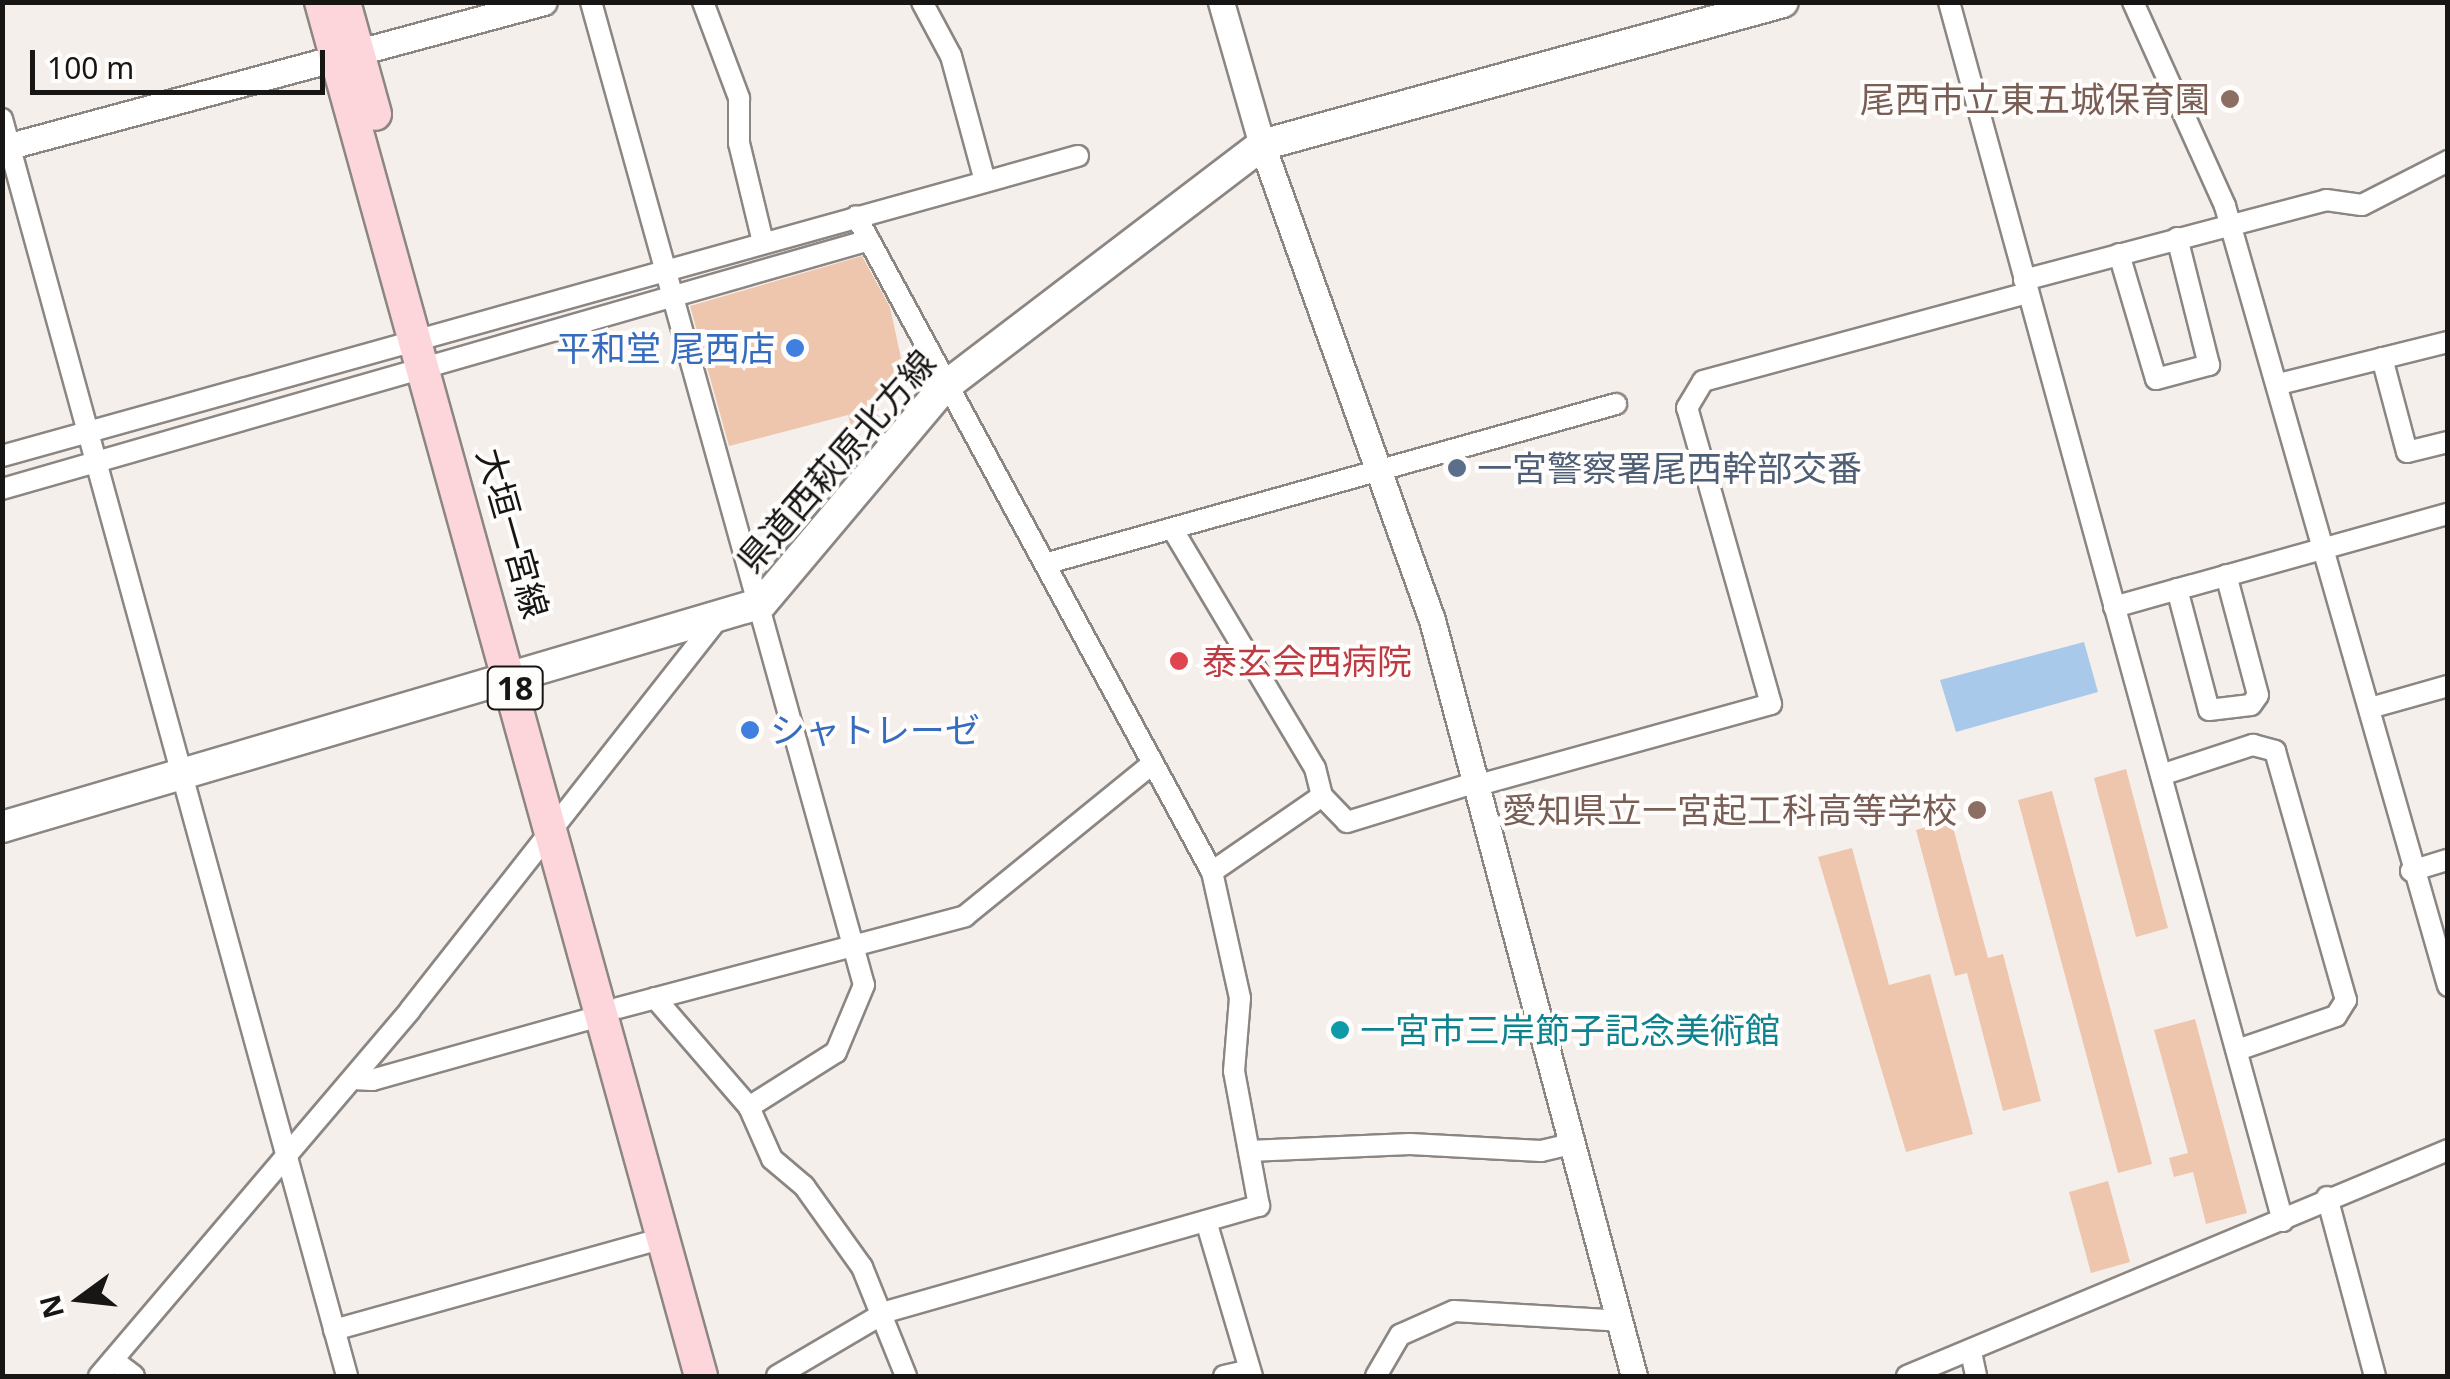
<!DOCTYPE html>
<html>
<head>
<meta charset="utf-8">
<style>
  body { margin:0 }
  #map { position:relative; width:2450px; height:1379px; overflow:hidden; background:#f5efeb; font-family:"Noto Sans","Noto Sans JP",sans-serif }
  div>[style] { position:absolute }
  .water>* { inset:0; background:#a8c9e9 }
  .building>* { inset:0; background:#eec5ad }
  .roads { filter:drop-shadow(2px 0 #8c8683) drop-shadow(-2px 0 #8c8683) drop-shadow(0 2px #8c8683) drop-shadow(0 -2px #8c8683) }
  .minor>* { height:20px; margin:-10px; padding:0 10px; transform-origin:10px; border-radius:10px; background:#fff }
  .tertiary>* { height:25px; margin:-12.5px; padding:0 12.5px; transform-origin:12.5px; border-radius:12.5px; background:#fff }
  .secondary>* { height:30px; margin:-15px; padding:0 15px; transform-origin:15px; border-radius:15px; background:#fff }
  .primary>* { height:32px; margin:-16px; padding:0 16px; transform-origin:16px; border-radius:16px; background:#fcd6da }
  .dots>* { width:28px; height:28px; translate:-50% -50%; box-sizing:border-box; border:5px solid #fefdfc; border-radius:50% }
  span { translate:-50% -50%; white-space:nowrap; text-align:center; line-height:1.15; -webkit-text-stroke:8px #fefdfc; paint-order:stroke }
  .shield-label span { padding:2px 8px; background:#fefdfc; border:2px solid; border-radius:8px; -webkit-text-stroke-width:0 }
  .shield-label { font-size:32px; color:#181615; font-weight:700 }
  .education-label { font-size:35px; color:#785e54 }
  .right { translate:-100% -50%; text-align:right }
  .shop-label { font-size:35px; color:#366cbe }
  .left { translate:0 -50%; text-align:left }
  .street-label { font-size:35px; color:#181615 }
  .service-label { font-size:35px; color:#4e5e75 }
  .health-label { font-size:35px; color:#be3a42 }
  .culture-label { font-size:35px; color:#0d838f }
  .frame { position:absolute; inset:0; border:5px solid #181615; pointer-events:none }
  .north { position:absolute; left:30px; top:1249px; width:100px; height:100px; -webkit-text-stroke:8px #fefdfc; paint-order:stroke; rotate:255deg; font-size:28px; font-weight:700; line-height:40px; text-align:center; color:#181615 }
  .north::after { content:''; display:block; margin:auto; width:35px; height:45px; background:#181615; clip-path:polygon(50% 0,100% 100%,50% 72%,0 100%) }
  .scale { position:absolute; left:30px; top:50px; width:295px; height:45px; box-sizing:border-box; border:5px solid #181615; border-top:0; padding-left:12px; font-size:30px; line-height:35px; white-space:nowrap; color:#181615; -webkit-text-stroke:8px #fefdfc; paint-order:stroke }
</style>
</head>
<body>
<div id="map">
  <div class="water">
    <i style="clip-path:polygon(2084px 642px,2098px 692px,1956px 732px,1940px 680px)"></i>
  </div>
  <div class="building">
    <i style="clip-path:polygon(862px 256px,890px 307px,907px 386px,875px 398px,881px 417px,851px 425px,848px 415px,729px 446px,690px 306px)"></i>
    <i style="clip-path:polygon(2126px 769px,2168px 928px,2136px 937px,2094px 778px)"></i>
    <i style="clip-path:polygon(2052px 791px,2152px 1164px,2118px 1173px,2018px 800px)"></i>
    <i style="clip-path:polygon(1951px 820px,1988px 958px,2003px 954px,2041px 1101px,2003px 1111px,1967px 973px,1955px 976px,1916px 830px)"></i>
    <i style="clip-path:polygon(1852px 848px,1889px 985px,1930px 974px,1973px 1134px,1906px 1152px,1818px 857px)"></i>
    <i style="clip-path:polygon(2195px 1019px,2247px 1213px,2206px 1224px,2193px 1172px,2174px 1177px,2169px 1158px,2188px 1153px,2154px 1030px)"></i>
    <i style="clip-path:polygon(2108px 1181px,2130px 1262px,2091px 1273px,2069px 1192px)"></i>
  </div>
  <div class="roads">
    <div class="minor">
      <i style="left:591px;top:2px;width:1020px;rotate:74.48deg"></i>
      <i style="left:864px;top:985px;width:73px;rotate:112.7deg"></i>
      <i style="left:836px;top:1052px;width:103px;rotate:147.7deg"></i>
      <i style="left:703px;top:2px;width:103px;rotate:69.4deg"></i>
      <i style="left:739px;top:98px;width:45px;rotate:90deg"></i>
      <i style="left:739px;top:143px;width:102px;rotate:76.4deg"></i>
      <i style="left:922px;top:2px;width:61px;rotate:61.8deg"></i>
      <i style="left:951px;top:56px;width:130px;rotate:74.8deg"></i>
      <i style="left:1949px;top:2px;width:1264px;rotate:74.68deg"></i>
      <i style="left:2133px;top:2px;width:224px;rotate:65.7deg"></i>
      <i style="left:2225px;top:206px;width:811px;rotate:74.04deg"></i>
      <i style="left:2px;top:119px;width:1303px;rotate:74.65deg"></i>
      <i style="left:2119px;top:254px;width:130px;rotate:73.5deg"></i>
      <i style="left:2156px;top:379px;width:55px;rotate:-14.8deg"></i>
      <i style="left:2209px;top:365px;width:131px;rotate:-104.1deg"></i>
      <i style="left:2024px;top:280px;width:312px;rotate:-14.8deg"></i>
      <i style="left:2326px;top:200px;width:36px;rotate:8deg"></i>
      <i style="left:2362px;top:205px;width:97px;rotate:-27.1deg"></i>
      <i style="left:2382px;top:358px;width:97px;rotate:75.1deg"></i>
      <i style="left:2407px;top:452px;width:42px;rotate:-13.7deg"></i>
      <i style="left:2279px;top:384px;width:174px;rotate:-14deg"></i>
      <i style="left:2px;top:456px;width:1117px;rotate:-15.58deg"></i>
      <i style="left:2px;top:489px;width:902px;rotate:-16.02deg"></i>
      <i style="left:1173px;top:530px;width:277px;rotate:59.2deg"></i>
      <i style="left:1315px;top:768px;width:29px;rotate:76deg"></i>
      <i style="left:1322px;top:796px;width:134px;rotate:145.4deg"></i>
      <i style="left:1048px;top:563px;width:590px;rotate:-15.64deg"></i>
      <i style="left:2177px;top:589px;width:125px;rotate:75.2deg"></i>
      <i style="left:2209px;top:710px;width:42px;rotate:-6.8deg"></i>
      <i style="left:2251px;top:705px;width:12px;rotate:-55deg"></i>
      <i style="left:2258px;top:695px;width:124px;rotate:-104.9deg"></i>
      <i style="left:2114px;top:607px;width:347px;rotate:-15.6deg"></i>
      <i style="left:2370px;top:708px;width:81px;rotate:-15.8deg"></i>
      <i style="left:2161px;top:775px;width:97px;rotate:-18.1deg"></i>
      <i style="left:2253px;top:745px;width:23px;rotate:15deg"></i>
      <i style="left:2275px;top:751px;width:259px;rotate:74.1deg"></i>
      <i style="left:2346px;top:1000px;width:19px;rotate:122deg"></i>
      <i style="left:2336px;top:1016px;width:105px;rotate:161deg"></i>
      <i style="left:1475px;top:786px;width:307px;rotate:-15.5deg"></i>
      <i style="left:1771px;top:704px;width:308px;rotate:-105.8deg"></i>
      <i style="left:1687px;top:408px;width:31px;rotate:-59deg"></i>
      <i style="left:1703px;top:381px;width:336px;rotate:-15.2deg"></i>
      <i style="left:1322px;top:796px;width:36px;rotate:46deg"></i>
      <i style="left:1347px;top:822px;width:133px;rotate:-17.1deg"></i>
      <i style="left:2411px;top:871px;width:39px;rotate:-17deg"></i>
      <i style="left:655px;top:998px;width:144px;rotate:49.2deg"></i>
      <i style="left:749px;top:1107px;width:57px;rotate:66.1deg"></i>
      <i style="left:772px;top:1159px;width:42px;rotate:40.2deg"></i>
      <i style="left:804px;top:1186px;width:100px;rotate:54.4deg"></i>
      <i style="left:862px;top:1267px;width:118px;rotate:68deg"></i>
      <i style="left:618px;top:1008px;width:359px;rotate:-14.8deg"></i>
      <i style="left:965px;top:916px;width:242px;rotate:-39.1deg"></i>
      <i style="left:353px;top:1079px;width:19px;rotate:3deg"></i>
      <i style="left:372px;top:1080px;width:241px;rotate:-15.7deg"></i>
      <i style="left:1249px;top:1151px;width:161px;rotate:-2.5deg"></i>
      <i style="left:1410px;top:1144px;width:131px;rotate:3.1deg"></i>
      <i style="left:1541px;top:1151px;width:31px;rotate:-13deg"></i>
      <i style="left:2327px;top:1197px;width:185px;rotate:75deg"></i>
      <i style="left:1206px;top:1221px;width:162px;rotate:73.5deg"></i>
      <i style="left:334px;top:1330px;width:343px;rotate:-15.6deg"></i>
      <i style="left:1971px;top:1352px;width:25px;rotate:78deg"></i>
      <i style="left:113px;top:1360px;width:26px;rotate:37deg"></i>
      <i style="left:99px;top:1376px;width:480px;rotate:-49.6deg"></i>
      <i style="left:410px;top:1010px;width:494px;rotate:-51.8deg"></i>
      <i style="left:777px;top:1376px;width:126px;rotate:-30.4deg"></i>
      <i style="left:886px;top:1312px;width:388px;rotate:-15.9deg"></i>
      <i style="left:1259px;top:1206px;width:137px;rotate:-100.5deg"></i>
      <i style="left:1234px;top:1071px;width:73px;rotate:-85.3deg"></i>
      <i style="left:1240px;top:998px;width:129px;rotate:-102.5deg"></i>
      <i style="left:1212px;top:872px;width:746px;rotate:-118.49deg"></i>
      <i style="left:1224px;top:1376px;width:26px;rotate:-13deg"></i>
      <i style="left:1376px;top:1376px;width:48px;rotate:-59.7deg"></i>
      <i style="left:1400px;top:1335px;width:59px;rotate:-24deg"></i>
      <i style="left:1454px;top:1311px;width:166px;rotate:3.4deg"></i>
      <i style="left:1907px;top:1376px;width:586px;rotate:-22.67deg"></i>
    </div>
    <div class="tertiary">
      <i style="left:1221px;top:2px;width:149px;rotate:74deg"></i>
      <i style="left:1262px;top:145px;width:505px;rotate:70.31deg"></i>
      <i style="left:1432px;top:620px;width:783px;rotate:75.04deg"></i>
      <i style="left:2px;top:148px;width:561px;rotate:-15.08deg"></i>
    </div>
    <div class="secondary">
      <i style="left:2px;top:827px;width:792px;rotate:-16.42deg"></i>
      <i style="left:762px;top:603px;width:281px;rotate:-49.9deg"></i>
      <i style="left:943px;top:388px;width:401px;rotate:-37.3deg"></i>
      <i style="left:1262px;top:145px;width:540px;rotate:-15.35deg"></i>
    </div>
    <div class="primary">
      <i style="left:321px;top:2px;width:1426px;rotate:74.54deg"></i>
      <i style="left:344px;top:2px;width:116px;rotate:74.5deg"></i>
    </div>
  </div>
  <div class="dots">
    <i style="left:2230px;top:99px;background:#8d6e63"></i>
    <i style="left:795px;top:348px;background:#3f7fe0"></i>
    <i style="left:1457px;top:468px;background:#5c6f8a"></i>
    <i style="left:1179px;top:661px;background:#e0444e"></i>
    <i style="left:750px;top:730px;background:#3f7fe0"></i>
    <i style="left:1977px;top:810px;background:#8d6e63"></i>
    <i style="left:1340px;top:1030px;background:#0f9aa8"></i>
  </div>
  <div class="shield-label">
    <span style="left:515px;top:688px">18</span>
  </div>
  <div class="education-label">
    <span class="right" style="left:2210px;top:99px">尾西市立東五城保育園</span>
    <span class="right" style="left:1957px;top:810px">愛知県立一宮起工科高等学校</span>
  </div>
  <div class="shop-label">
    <span class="right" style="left:775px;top:348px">平和堂 尾西店</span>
    <span class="left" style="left:770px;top:730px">シャトレーゼ</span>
  </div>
  <div class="street-label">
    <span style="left:836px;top:461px;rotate:-49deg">県道西萩原北方線</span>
    <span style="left:513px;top:533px;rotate:74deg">大垣一宮線</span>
  </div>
  <div class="service-label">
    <span class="left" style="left:1477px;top:468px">一宮警察署尾西幹部交番</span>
  </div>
  <div class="health-label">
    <span class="left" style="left:1202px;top:661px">泰玄会西病院</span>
  </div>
  <div class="culture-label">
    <span class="left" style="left:1360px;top:1030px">一宮市三岸節子記念美術館</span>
  </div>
  <div class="frame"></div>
  <div class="north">N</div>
  <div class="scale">100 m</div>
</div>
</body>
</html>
